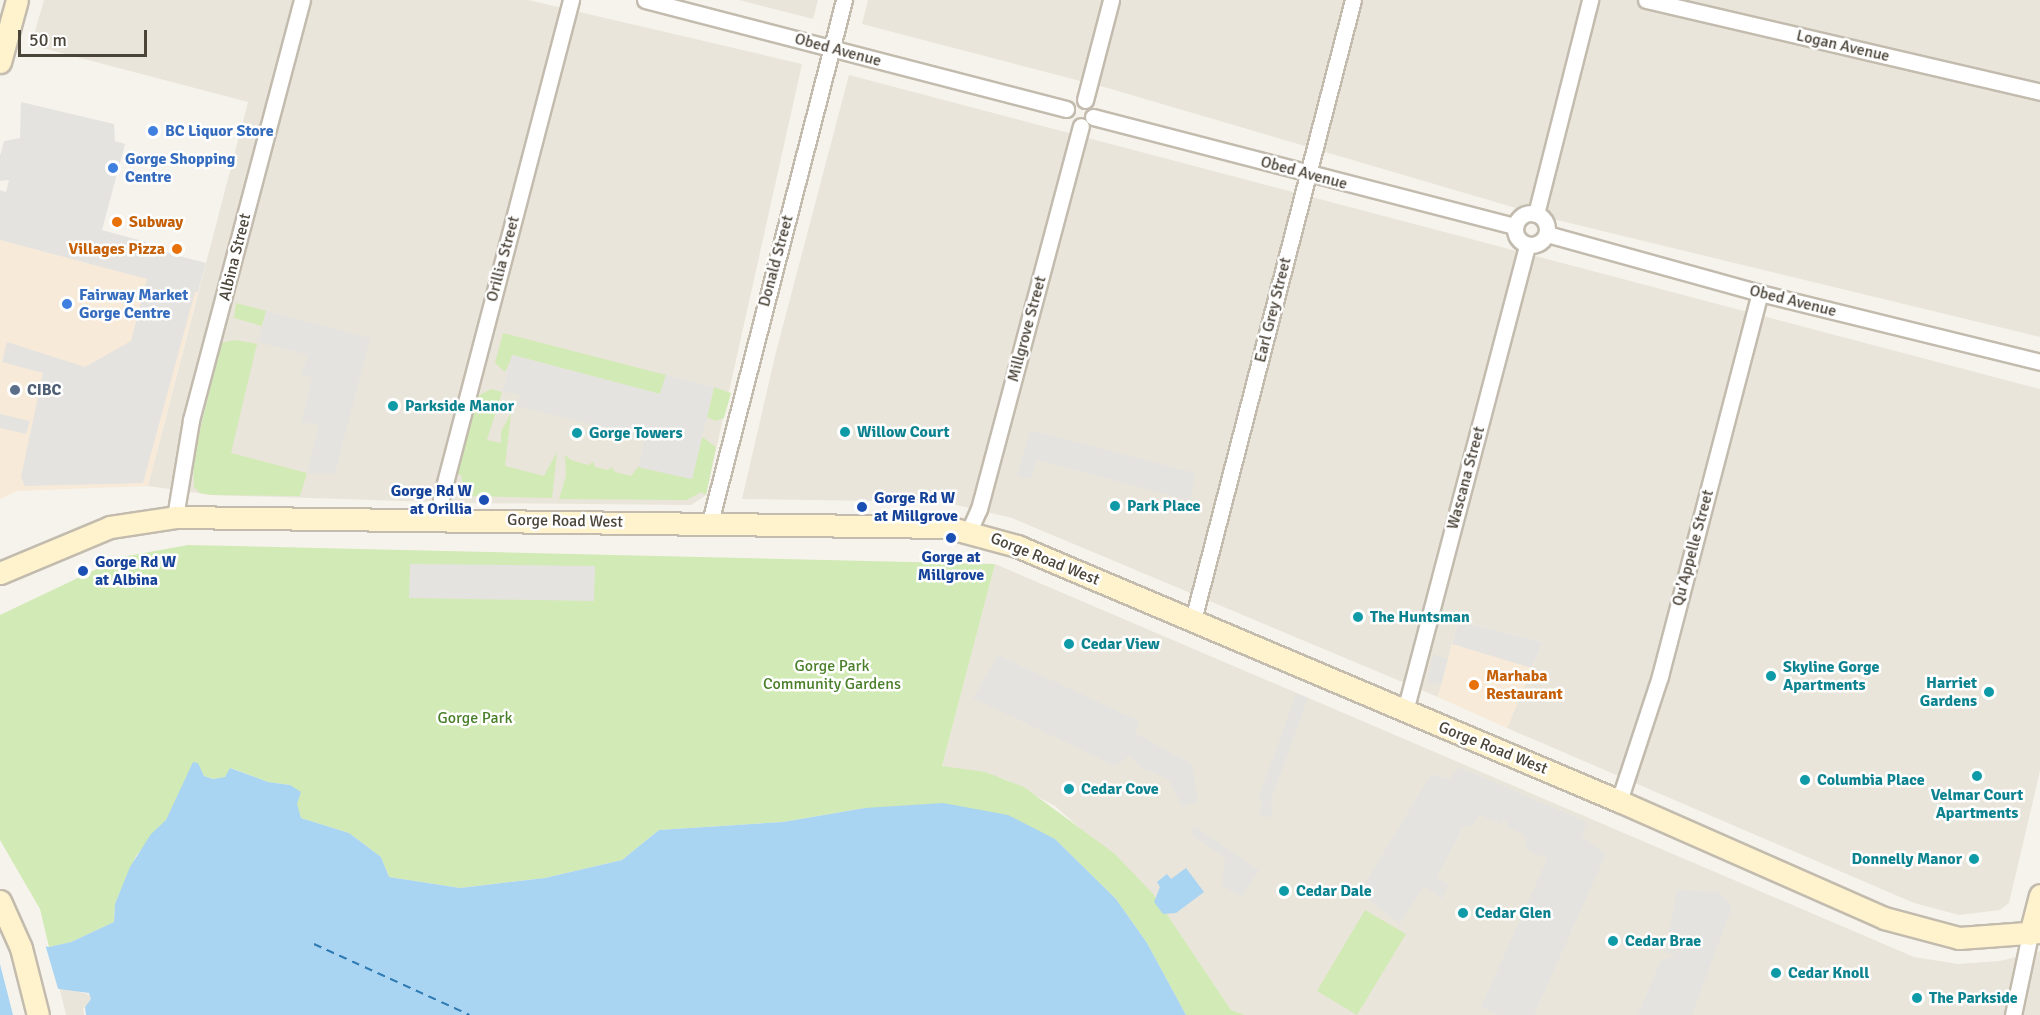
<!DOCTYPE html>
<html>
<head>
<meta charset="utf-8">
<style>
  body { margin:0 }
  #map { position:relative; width:2040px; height:1015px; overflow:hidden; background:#f6f3ec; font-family:Signika,sans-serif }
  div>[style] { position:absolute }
  .residential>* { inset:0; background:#eae5da }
  .commercial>* { inset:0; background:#f7ead8 }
  .green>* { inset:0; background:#d2eab5 }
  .parking>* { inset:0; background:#e5e3e0 }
  .water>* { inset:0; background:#a9d4f2 }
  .pier>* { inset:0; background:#f6f3ec }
  .ferry>* { height:1.5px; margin-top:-0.75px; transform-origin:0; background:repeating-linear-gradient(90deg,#2e7ab2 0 8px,transparent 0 14px) }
  .roads { filter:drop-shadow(2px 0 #c2bbae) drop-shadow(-2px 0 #c2bbae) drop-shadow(0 2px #c2bbae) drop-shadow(0 -2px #c2bbae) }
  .minor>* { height:15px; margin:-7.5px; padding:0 7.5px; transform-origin:7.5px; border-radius:7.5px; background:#fff }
  .minor>.ring { margin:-7.5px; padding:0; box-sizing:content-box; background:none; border:15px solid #fff; border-radius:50% }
  .secondary>* { height:21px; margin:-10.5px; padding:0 10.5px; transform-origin:10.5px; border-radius:10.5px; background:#fff3cd }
  .dots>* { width:16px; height:16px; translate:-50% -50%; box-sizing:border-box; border:3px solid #fff; border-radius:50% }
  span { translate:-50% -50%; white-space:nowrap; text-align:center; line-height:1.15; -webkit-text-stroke:5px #fff; paint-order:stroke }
  .street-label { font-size:16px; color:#4b4439 }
  .shop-label { font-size:16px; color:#366cbe; font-weight:700 }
  .left { translate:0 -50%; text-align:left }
  .food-label { font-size:16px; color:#c56008; font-weight:700 }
  .right { translate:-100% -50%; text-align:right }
  .service-label { font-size:16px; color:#4e5e75; font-weight:700 }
  .culture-label { font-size:16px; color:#0d838f; font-weight:700 }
  .transit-label { font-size:16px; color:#164399; font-weight:700 }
  .park-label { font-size:16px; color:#4a7f2a }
  .scale { position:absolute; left:18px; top:30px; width:129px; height:27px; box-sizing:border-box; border:3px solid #4b4439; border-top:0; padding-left:8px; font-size:18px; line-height:21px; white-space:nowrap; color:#4b4439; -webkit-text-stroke:4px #fff; paint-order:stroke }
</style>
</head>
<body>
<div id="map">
  <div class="residential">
    <i style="clip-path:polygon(44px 0,528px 0,802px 64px,706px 495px,691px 505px,467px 503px,211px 495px,148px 486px,248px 102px,31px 45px)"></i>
    <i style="clip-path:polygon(739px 0,818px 0,813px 19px)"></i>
    <i style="clip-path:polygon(868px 0,2040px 0,2040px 337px,1557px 220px,1111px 89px,862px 24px)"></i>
    <i style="clip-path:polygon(849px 75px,2040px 389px,2040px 771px,2009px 903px,2000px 910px,1959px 915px,1914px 903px,1507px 728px,1543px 642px,1458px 621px,1438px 697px,1012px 518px,944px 502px,742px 499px,775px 356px)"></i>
    <i style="clip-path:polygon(995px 564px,1914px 957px,1958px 964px,2000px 961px,2040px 951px,2040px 1015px,1245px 1015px,1231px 1010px,1154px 895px,1055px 806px,1005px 779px,942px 766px)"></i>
    <i style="clip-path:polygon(59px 986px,94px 996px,83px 1009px,84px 1015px,66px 1015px)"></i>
  </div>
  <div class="commercial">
    <i style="clip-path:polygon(0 240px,198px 292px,148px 486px,17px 491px,0 499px)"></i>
    <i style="clip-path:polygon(1458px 621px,1543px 642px,1507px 728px,1438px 697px)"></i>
  </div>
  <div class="green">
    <i style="clip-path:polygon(236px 303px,266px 311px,262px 326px,234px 318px)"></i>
    <i style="clip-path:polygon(503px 333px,666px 375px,660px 394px,513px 355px,505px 372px,495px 363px)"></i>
    <i style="clip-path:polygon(235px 340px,257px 344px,231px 453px,307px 473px,300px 496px,211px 495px,200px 493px,194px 487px,193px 459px,221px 343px)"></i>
    <i style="clip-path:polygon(714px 387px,731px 393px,724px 418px,715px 421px,707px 417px)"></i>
    <i style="clip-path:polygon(491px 389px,502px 392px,487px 440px,501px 443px,501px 432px,511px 413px,505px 466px,544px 476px,557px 452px,552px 498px,467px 496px,461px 491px,462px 476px,457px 474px,476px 397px)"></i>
    <i style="clip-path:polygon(702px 437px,716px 447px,706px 495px,701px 492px,687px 500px,559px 499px,566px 476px,565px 455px,571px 460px,588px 465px,593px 462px,595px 467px,608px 470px,612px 467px,615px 472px,631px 476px,638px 467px,692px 479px)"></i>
    <i style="clip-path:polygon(188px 545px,995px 564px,942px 766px,985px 772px,1024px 787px,1115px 854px,1154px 895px,1231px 1010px,1245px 1015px,1186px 1015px,1147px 943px,1116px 899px,1055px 839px,865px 808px,783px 822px,659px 830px,622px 860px,545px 878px,460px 888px,389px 877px,381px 857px,349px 833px,301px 818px,290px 785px,268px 782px,231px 768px,225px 777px,213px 779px,204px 776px,198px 764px,166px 820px,136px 856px,115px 904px,114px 922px,71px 942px,49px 947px,40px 909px,0 840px,0 615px,122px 557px)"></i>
    <i style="clip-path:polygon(1365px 910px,1406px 934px,1357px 1015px,1317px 991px)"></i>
  </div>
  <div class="parking">
    <i style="clip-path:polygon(21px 102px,114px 124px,115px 141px,125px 144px,102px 230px,146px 242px,145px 247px,206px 263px,198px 292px,195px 292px,143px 483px,25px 486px,21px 477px,43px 373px,2px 362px,7px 342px,85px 367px,131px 341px,147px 279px,0 240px,0 190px,6px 192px,9px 180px,0 181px,0 156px,4px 141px,20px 138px)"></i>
    <i style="clip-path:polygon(266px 311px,370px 338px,335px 474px,307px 473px,319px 425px,301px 422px,312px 378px,301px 375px,308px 355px,258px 342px)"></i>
    <i style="clip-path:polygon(512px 355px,660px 394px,666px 375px,714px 387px,692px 479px,638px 467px,645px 437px,517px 406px,520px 394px,502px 392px)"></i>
    <i style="clip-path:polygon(0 414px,30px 421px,26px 434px,0 428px)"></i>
    <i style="clip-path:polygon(1030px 430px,1195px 473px,1191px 501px,1037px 460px,1030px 479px,1017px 476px)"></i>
    <i style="clip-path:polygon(410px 564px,595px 566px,594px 601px,409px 598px)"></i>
    <i style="clip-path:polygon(1458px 621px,1543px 642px,1532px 668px,1452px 644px)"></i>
    <i style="clip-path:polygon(998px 655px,1139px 721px,1135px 733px,1192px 764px,1198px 802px,1182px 807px,1168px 779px,1142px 768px,1130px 756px,1115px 766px,973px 698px)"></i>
    <i style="clip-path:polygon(1433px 655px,1448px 659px,1441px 685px,1427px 681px)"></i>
    <i style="clip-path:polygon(1296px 694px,1308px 698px,1270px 803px,1274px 806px,1270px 818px,1258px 814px,1263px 802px,1258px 799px)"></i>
    <i style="clip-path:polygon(1459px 767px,1587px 822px,1582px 836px,1606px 854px,1534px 1015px,1499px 1015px,1481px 1007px,1547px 859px,1527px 850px,1525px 835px,1507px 827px,1508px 823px,1503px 820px,1501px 824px,1479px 815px,1474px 825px,1463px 827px,1437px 877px,1449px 884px,1442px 899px,1424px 886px,1400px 924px,1359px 893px,1431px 774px,1449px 779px)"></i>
    <i style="clip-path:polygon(1196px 827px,1259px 870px,1242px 897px,1222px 885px,1225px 858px,1193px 836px,1192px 828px)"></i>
    <i style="clip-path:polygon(1677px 890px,1719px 892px,1732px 907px,1692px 1015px,1638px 1015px,1661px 959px,1677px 957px,1665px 952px)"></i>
  </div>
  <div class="water">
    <i style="clip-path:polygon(193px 762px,198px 763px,204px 776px,213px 779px,225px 777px,230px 768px,268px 782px,290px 785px,301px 792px,297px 804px,301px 818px,349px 833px,381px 857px,389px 877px,460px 888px,545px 878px,622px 860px,659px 830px,783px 822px,865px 808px,943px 803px,1008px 815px,1055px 839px,1116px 899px,1147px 943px,1186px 1015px,86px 1015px,85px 1007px,91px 999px,89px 993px,52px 988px,24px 1015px,0 1015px,0 938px,49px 947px,71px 942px,114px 922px,115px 904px,130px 867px,151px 834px,166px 820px)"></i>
    <i style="clip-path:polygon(1186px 868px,1204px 892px,1176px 913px,1163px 914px,1154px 902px,1160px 887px,1157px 882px,1167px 874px,1171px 879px)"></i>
  </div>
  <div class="pier">
    <i style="clip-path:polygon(0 935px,45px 944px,59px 992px,53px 991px,28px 1015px,13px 1015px,0 964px)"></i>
  </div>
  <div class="ferry">
    <i style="left:314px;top:944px;width:171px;rotate:24.5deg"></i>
  </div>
  <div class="roads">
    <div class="minor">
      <i style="left:645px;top:0;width:435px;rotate:14.5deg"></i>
      <i style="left:1646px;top:0;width:405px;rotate:13.1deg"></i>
      <i style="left:1085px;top:100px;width:103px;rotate:-75.4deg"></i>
      <i style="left:1093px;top:117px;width:436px;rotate:14.5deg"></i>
      <i class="ring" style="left:1515px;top:213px;width:17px;height:17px"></i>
      <i style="left:1536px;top:214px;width:221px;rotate:-75.8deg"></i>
      <i style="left:1547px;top:234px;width:221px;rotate:15.5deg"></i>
      <i style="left:1760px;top:293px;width:288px;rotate:13.8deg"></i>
      <i style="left:175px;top:517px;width:98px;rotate:-80.6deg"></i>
      <i style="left:191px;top:420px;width:434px;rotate:-75.2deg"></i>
      <i style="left:440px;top:519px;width:21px;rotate:-87deg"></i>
      <i style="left:441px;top:498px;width:515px;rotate:-75.37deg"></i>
      <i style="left:710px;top:522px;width:539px;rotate:-75.6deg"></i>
      <i style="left:969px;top:531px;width:24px;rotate:-66deg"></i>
      <i style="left:979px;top:509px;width:396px;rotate:-75.1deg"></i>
      <i style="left:1193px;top:620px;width:640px;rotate:-75.53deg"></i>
      <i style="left:1405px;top:711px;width:482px;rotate:-75.3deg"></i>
      <i style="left:1619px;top:801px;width:132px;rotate:-71.8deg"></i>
      <i style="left:1660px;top:676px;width:396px;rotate:-75.4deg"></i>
      <i style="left:2013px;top:1015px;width:83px;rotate:-78.1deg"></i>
    </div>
    <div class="secondary">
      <i style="left:0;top:62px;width:64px;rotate:-74.7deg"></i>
      <i style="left:0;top:573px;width:119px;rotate:-22.7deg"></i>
      <i style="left:110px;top:527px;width:66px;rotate:-8.7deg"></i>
      <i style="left:175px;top:517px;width:772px;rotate:0.74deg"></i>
      <i style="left:947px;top:527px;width:73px;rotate:15.2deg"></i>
      <i style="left:1017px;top:546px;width:654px;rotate:22.96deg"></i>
      <i style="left:1619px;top:801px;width:290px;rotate:23.8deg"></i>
      <i style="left:1884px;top:918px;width:78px;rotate:14.9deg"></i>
      <i style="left:1959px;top:938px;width:81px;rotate:-4.2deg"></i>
      <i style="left:0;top:901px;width:51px;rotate:65.9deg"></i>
      <i style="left:21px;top:948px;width:69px;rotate:75.8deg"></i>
      <i style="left:2030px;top:934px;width:40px;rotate:-75.6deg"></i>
    </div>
  </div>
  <div class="dots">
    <i style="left:153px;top:131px;background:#3f7fe0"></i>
    <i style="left:113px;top:168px;background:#3f7fe0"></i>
    <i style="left:117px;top:222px;background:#e8710a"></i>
    <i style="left:177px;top:249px;background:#e8710a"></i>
    <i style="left:67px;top:304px;background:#3f7fe0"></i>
    <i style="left:15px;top:390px;background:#5c6f8a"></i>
    <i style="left:393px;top:406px;background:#0f9aa8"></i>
    <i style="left:845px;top:432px;background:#0f9aa8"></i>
    <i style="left:577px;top:433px;background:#0f9aa8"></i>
    <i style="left:484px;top:500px;background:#1a4fb4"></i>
    <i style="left:1115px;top:506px;background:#0f9aa8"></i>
    <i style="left:862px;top:507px;background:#1a4fb4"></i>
    <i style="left:951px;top:538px;background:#1a4fb4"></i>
    <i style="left:83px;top:571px;background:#1a4fb4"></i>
    <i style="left:1358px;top:617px;background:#0f9aa8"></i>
    <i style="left:1069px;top:644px;background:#0f9aa8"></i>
    <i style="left:1771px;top:676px;background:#0f9aa8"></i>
    <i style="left:1474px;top:685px;background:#e8710a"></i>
    <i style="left:1989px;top:692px;background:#0f9aa8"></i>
    <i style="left:1977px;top:776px;background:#0f9aa8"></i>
    <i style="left:1805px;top:780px;background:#0f9aa8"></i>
    <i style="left:1069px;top:789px;background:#0f9aa8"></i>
    <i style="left:1974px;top:859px;background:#0f9aa8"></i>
    <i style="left:1284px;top:891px;background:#0f9aa8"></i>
    <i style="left:1463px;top:913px;background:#0f9aa8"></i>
    <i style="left:1613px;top:941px;background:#0f9aa8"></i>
    <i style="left:1776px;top:973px;background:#0f9aa8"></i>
    <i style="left:1917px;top:998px;background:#0f9aa8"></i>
  </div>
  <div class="street-label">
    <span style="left:1843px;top:46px;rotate:13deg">Logan Avenue</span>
    <span style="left:838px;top:50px;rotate:15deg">Obed Avenue</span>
    <span style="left:1304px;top:173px;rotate:15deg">Obed Avenue</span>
    <span style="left:235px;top:257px;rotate:-76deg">Albina Street</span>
    <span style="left:503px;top:259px;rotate:-75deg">Orillia Street</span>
    <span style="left:776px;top:261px;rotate:-75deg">Donald Street</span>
    <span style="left:1793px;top:301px;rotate:14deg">Obed Avenue</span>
    <span style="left:1273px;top:310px;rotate:-76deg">Earl Grey Street</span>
    <span style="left:1027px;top:329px;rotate:-75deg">Millgrove Street</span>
    <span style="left:1466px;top:478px;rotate:-75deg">Wascana Street</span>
    <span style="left:565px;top:521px;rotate:1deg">Gorge Road West</span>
    <span style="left:1693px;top:548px;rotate:-75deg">Qu'Appelle Street</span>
    <span style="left:1045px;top:559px;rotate:22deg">Gorge Road West</span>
    <span style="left:1493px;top:748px;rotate:22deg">Gorge Road West</span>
  </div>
  <div class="shop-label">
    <span class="left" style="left:165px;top:131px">BC Liquor Store</span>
    <span class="left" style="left:125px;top:168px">Gorge Shopping<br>Centre</span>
    <span class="left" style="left:79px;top:304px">Fairway Market<br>Gorge Centre</span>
  </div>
  <div class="food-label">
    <span class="left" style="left:129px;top:222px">Subway</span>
    <span class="right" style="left:165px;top:249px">Villages Pizza</span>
    <span class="left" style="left:1486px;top:685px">Marhaba<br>Restaurant</span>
  </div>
  <div class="service-label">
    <span class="left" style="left:27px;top:390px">CIBC</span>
  </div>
  <div class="culture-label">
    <span class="left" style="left:405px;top:406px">Parkside Manor</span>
    <span class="left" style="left:857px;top:432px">Willow Court</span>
    <span class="left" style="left:589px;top:433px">Gorge Towers</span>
    <span class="left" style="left:1127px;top:506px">Park Place</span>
    <span class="left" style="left:1370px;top:617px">The Huntsman</span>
    <span class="left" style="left:1081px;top:644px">Cedar View</span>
    <span class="left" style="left:1783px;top:676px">Skyline Gorge<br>Apartments</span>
    <span class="right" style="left:1977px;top:692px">Harriet<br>Gardens</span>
    <span class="left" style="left:1817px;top:780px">Columbia Place</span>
    <span class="left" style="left:1081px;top:789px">Cedar Cove</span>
    <span style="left:1977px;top:804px">Velmar Court<br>Apartments</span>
    <span class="right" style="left:1962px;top:859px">Donnelly Manor</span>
    <span class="left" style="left:1296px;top:891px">Cedar Dale</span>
    <span class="left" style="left:1475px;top:913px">Cedar Glen</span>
    <span class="left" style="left:1625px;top:941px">Cedar Brae</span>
    <span class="left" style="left:1788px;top:973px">Cedar Knoll</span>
    <span class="left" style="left:1929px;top:998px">The Parkside</span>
  </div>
  <div class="transit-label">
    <span class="right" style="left:472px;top:500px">Gorge Rd W<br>at Orillia</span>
    <span class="left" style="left:874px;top:507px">Gorge Rd W<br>at Millgrove</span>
    <span style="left:951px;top:566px">Gorge at<br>Millgrove</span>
    <span class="left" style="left:95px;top:571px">Gorge Rd W<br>at Albina</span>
  </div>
  <div class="park-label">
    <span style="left:832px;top:675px">Gorge Park<br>Community Gardens</span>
    <span style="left:475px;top:718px">Gorge Park</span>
  </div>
  <div class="scale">50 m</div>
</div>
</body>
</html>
